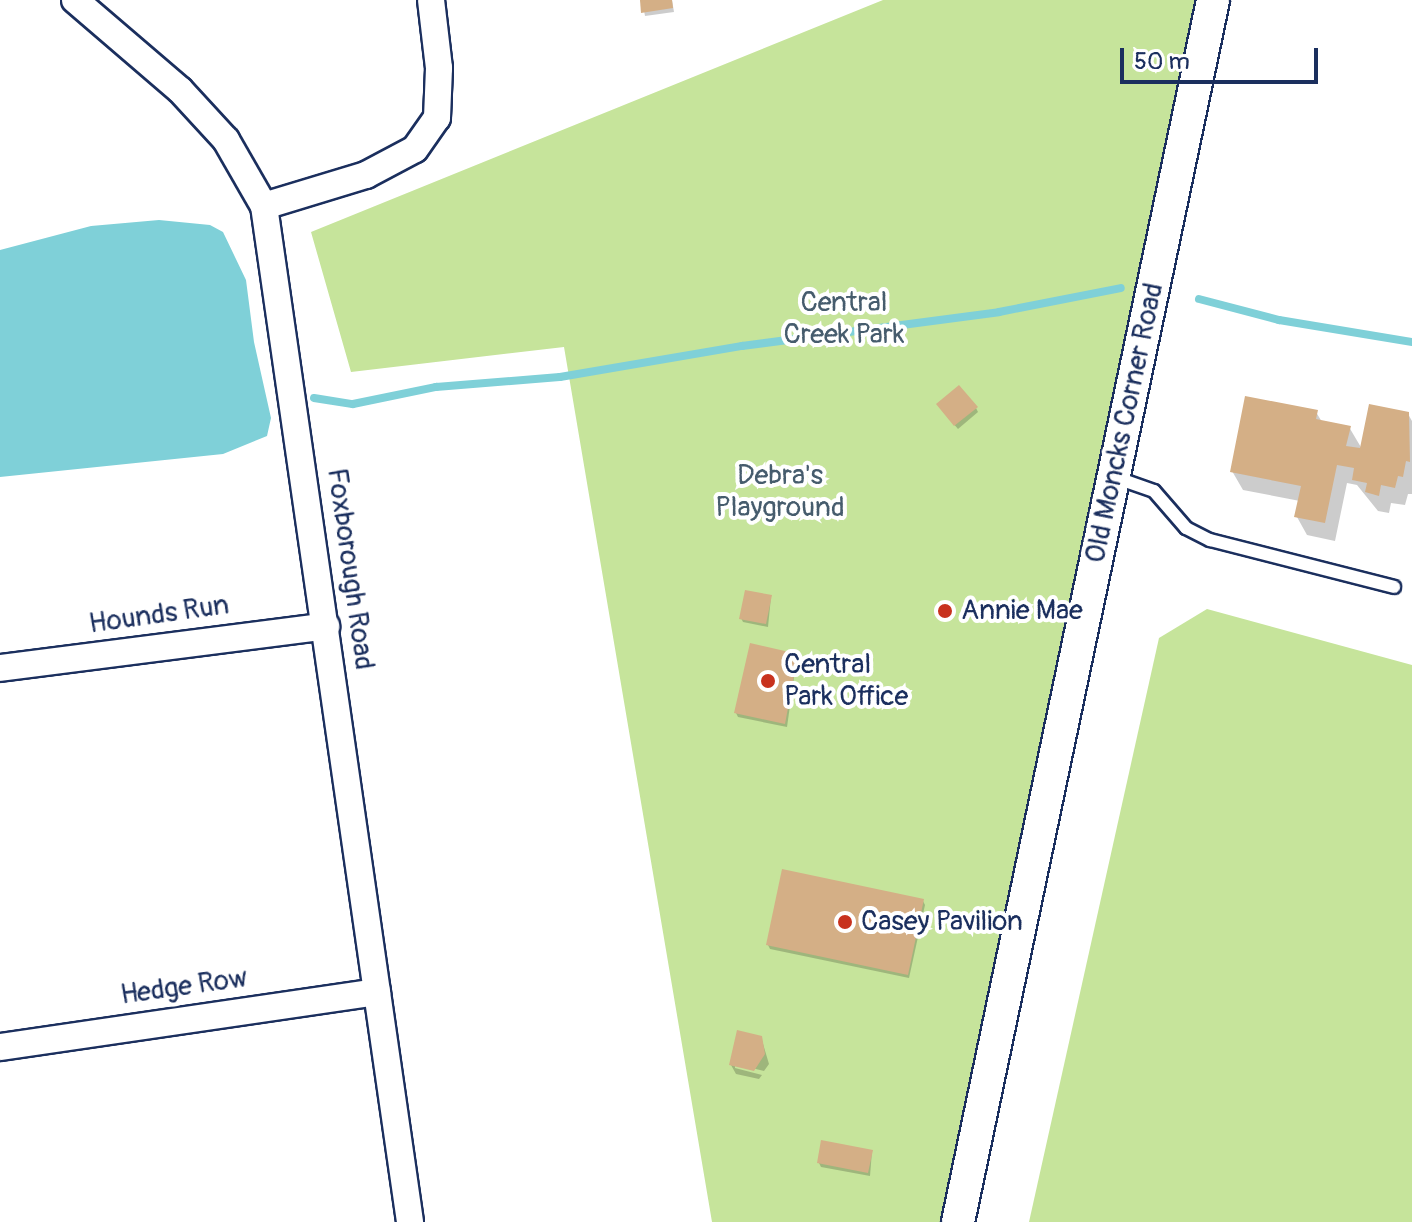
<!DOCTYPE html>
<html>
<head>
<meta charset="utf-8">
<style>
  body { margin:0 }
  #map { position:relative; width:1412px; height:1222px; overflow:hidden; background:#fff; font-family:Pangolin,sans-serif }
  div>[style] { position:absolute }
  .green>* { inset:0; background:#c6e49b }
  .water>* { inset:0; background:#7fd0d8 }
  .shadow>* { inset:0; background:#0003 }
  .stream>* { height:8px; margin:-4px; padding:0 4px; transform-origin:4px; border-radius:4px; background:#7fd0d8 }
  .building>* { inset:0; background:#d4af86 }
  .roads { filter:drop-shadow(2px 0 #1b2f5e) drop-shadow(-2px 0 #1b2f5e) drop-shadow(0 2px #1b2f5e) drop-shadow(0 -2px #1b2f5e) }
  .service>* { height:12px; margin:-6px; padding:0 6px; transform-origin:6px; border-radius:6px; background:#fff }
  .minor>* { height:26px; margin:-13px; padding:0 13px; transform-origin:13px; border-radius:13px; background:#fff }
  .tertiary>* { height:32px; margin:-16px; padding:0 16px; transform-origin:16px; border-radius:16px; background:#fff }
  .dots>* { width:22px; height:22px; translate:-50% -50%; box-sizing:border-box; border:4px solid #fff; border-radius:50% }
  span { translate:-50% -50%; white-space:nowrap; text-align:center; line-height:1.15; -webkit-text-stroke:8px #fff; paint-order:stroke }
  .park-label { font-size:28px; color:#465c6d }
  .street-label { font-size:28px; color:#1b2f5e }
  .poi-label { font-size:28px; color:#1b2f5e }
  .left { translate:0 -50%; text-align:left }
  .scale { position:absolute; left:1120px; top:48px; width:198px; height:36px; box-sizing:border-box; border:4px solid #1b2f5e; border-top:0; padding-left:10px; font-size:24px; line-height:28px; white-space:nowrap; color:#1b2f5e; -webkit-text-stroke:6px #fff; paint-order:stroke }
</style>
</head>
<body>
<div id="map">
  <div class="green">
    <i style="clip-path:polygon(883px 0,1198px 0,942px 1222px,712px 1222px,564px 347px,351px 372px,311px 232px)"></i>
    <i style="clip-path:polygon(1207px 609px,1412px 665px,1412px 1222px,1029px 1222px,1159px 638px)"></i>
  </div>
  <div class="water">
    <i style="clip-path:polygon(159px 220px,210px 225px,223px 232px,246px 280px,254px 342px,271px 418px,267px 436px,223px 454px,0 477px,0 250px,91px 226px)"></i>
  </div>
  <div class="shadow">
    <i style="clip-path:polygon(642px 0,672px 0,674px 12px,645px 16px)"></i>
    <i style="clip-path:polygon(940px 408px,976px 408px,978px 412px,958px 429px)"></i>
    <i style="clip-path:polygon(1316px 412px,1322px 422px,1349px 427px,1362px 449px,1408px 414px,1412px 421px,1412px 494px,1408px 494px,1405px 505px,1391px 503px,1389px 513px,1378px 511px,1357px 485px,1347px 483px,1335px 541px,1307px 535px,1297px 517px,1300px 501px,1243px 490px,1232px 471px)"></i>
    <i style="clip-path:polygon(771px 597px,768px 627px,743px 622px,741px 618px)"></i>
    <i style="clip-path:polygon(797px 656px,787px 727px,738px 717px,736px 713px)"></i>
    <i style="clip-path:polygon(923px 901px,925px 905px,909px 978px,770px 949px,768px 945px)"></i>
    <i style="clip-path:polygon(761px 1037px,769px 1064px,764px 1071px,735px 1064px,735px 1068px,762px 1075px,759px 1079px,736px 1074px,731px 1065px)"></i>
    <i style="clip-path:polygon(872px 1151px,870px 1176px,821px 1167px,819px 1163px)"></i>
  </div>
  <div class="stream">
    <i style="left:1199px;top:299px;width:83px;rotate:14.7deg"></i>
    <i style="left:1279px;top:320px;width:135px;rotate:9.4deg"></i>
    <i style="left:314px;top:398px;width:39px;rotate:9deg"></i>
    <i style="left:353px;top:404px;width:85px;rotate:-11.6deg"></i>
    <i style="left:436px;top:387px;width:124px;rotate:-4.6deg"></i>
    <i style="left:560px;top:377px;width:185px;rotate:-9.7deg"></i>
    <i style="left:742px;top:346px;width:259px;rotate:-7.5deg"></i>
    <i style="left:999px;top:312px;width:124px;rotate:-11.1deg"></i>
  </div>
  <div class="building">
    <i style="clip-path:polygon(640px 0,672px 0,673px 8px,641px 13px)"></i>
    <i style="clip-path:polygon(959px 385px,978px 407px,954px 426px,936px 404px)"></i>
    <i style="clip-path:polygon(1245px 396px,1318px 410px,1316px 419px,1351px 426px,1346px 446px,1360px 448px,1369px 404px,1409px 412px,1410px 462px,1406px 461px,1403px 477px,1398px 476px,1395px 488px,1381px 485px,1379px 496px,1365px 492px,1367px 483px,1352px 480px,1354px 468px,1337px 465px,1325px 523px,1294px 517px,1301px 486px,1230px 472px)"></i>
    <i style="clip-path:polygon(745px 590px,772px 595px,766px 624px,739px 619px)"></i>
    <i style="clip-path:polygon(750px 643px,798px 654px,785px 724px,734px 713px)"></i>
    <i style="clip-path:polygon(782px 869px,924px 899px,908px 975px,766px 945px)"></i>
    <i style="clip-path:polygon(737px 1030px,762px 1036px,765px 1054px,754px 1071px,729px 1065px)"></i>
    <i style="clip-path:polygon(821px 1140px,873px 1150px,868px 1173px,817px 1163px)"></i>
  </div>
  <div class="roads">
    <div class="service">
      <i style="left:1114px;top:477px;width:42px;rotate:19.3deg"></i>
      <i style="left:1154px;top:491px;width:49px;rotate:49.1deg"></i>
      <i style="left:1186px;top:528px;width:27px;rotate:27deg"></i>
      <i style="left:1210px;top:540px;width:190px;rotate:14.3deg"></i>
    </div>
    <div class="minor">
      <i style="left:75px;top:0;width:138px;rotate:40.6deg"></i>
      <i style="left:180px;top:90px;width:68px;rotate:47.4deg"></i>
      <i style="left:226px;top:140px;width:76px;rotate:60.1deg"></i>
      <i style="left:264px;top:206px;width:1026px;rotate:81.82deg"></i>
      <i style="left:264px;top:206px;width:107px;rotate:-16.9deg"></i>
      <i style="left:366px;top:175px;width:55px;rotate:-28deg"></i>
      <i style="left:415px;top:149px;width:38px;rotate:-55deg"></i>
      <i style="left:437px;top:118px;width:50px;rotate:-87.7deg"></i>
      <i style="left:439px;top:68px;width:68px;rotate:-96.7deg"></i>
      <i style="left:0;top:668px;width:329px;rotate:-7.3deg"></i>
      <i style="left:0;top:1047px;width:381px;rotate:-8.3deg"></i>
    </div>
    <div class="tertiary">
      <i style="left:958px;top:1222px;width:1248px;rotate:-78.21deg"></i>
    </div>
  </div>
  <div class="dots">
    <i style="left:945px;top:611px;background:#c8321e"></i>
    <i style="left:768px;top:681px;background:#c8321e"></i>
    <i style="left:845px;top:922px;background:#c8321e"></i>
  </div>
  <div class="park-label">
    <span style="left:844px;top:319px">Central<br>Creek Park</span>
    <span style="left:780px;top:492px">Debra's<br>Playground</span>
  </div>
  <div class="street-label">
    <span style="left:1125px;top:423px;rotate:-78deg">Old Moncks Corner Road</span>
    <span style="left:350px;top:569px;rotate:82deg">Foxborough Road</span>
    <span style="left:159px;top:615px;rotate:-8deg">Hounds Run</span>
    <span style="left:184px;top:987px;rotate:-8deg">Hedge Row</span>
  </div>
  <div class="poi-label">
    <span class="left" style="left:961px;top:611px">Annie Mae</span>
    <span class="left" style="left:784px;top:681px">Central<br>Park Office</span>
    <span class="left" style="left:861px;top:922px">Casey Pavilion</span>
  </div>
  <div class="scale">50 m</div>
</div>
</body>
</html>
